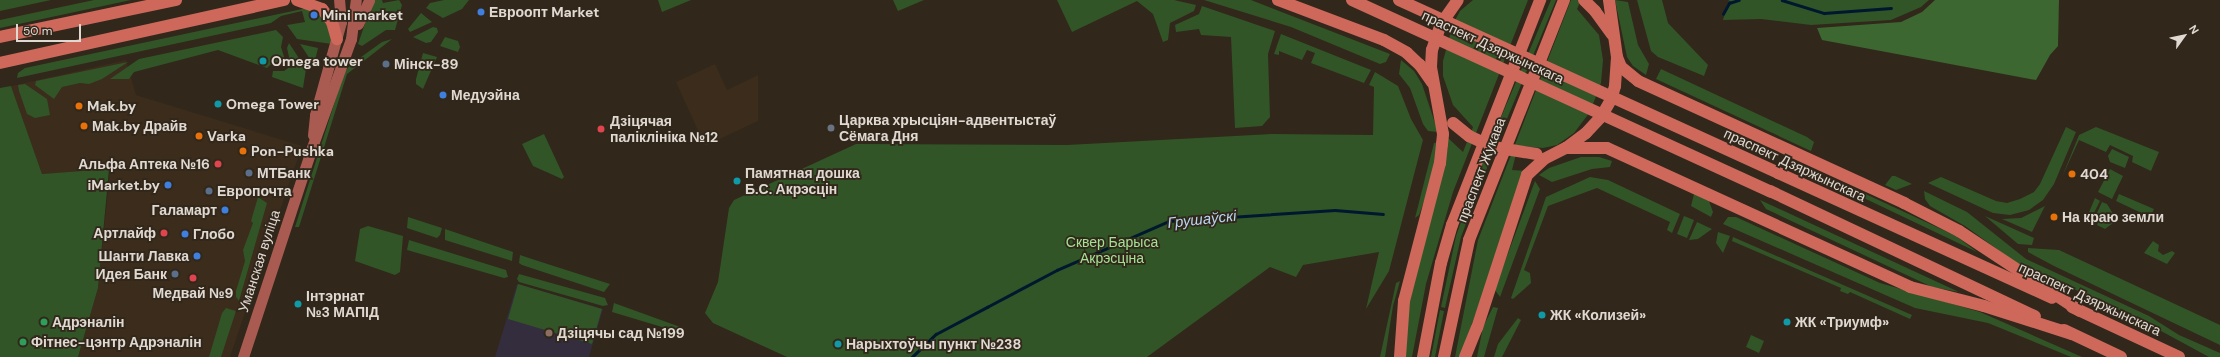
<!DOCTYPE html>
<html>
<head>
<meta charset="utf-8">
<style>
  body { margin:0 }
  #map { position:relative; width:2220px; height:357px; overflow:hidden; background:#31271b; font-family:"DM Sans",sans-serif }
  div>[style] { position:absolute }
  .built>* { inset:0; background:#3b2c1b }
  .education>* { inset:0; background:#332d3d }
  .green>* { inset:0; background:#315526 }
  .forest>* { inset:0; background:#3d6731 }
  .stream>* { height:2.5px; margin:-1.25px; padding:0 1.25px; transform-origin:1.25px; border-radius:1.25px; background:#00182f }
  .secondary>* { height:11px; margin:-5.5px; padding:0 5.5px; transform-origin:5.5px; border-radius:5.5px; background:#aa5b51 }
  .primary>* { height:12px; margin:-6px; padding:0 6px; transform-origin:6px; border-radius:6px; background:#cd685b }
  .primary-bridge>* { height:12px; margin:-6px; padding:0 6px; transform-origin:6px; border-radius:6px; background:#cd685b }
  .dots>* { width:11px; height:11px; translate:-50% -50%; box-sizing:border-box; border:2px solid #31271b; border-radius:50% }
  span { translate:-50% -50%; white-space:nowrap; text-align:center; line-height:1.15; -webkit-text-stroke:3.5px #31271b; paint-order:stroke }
  .poi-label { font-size:14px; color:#e0d9d2; font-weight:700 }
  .left { translate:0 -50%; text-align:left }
  .right { translate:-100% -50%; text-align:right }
  .street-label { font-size:14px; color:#e0d9d2 }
  .park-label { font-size:14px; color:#a4e293 }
  .water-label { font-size:15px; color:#b9d6f2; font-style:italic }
  .north { position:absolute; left:2164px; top:16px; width:40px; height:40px; -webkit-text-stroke:3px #31271b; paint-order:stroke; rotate:57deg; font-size:11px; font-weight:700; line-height:16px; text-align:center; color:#e0d9d2 }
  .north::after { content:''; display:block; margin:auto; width:14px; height:18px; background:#e0d9d2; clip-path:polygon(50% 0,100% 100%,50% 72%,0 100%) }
  .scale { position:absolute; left:16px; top:24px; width:65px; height:18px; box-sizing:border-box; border:2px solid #e0d9d2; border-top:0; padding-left:5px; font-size:12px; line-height:14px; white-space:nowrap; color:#e0d9d2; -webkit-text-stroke:3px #31271b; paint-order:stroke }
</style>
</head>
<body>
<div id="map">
  <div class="built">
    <i style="clip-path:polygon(126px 60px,136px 95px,302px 146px,230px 357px,78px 357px,98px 288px,110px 170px,42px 174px,11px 86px)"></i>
    <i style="clip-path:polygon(715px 64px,727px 90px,758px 75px,758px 121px,705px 146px,676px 82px)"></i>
  </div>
  <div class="education">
    <i style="clip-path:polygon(517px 284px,603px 309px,589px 357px,495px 357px)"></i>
  </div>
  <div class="green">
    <i style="clip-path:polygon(0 0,51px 0,0 11px)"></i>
    <i style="clip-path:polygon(94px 0,131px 0,0 28px,0 20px)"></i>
    <i style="clip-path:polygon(373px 0,382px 0,383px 3px,399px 0,402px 5px,395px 30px,386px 30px,362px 46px,358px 44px)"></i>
    <i style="clip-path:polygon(444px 0,469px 0,462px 9px,443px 18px,426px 8px,430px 3px)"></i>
    <i style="clip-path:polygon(658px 0,691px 0,662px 12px)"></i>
    <i style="clip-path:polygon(893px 0,924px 0,898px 11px)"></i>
    <i style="clip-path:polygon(1057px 0,1174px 0,1196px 5px,1194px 11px,1170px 23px,1168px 40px,1163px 42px,1153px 14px,1137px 1px,1072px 32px)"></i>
    <i style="clip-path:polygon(1204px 0,1251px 0,1390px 54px,1386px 62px,1380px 64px,1291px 27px)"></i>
    <i style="clip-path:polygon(1473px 0,1528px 0,1453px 192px,1426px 284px,1412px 357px,1405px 357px,1409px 304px,1447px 152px,1448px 138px,1463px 152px,1473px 127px,1453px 105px,1443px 76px,1443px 61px,1453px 24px,1460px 11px)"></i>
    <i style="clip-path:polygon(1551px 0,1556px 0,1490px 160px,1461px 237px,1445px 308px,1441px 307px,1456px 236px,1484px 157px)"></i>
    <i style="clip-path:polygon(1571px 0,1581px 0,1577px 9px,1599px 35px,1603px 60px,1601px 83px,1590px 112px,1574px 133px,1557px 145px,1543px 148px,1518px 146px,1512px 170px,1527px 171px,1460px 357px,1455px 357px,1478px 240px)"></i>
    <i style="clip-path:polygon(1615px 0,1628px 2px,1638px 45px,1649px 64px,1646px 75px,1633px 66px,1627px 57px)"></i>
    <i style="clip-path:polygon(1637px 0,1662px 0,1668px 23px,1708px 65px,1704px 76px,1658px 57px,1651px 51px)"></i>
    <i style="clip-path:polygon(1729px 0,1929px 0,1921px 7px,1891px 20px,1811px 25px,1761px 19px,1723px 20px)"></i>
    <i style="clip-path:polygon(1202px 6px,1275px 31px,1268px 54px,1270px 117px,1262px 126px,1235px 128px,1231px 37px,1201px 35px,1199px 29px,1176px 32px,1175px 25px,1199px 14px)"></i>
    <i style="clip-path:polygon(307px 8px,314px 9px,328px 21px,332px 44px,297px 39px,287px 25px,305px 22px,302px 11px,281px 16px,271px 23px,17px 78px,18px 73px,25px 68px)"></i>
    <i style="clip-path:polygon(421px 13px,432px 22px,410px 32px,408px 29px)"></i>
    <i style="clip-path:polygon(433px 27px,437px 28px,438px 32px,431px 42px,426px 43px,413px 37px)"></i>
    <i style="clip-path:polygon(276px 30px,283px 37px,281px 47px,285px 60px,282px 63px,273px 62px,267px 68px,218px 50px,134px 72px,129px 79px,110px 79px,139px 59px)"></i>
    <i style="clip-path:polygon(1281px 34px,1371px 70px,1364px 83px,1311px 63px,1315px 53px,1307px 50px,1302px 60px,1279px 51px,1279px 55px,1274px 54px)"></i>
    <i style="clip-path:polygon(445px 37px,458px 41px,460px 47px,458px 52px,440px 46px)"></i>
    <i style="clip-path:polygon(392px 39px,347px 74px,299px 227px,295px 227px,344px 73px,350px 65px,382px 42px)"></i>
    <i style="clip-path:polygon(289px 43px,306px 69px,303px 88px,272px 77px,273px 71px,284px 71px,291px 66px,287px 48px)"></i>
    <i style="clip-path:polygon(300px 44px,318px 48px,314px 65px)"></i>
    <i style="clip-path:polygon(423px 53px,437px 57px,423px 89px,416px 84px,416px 79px)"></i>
    <i style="clip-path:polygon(1401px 60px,1414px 71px,1422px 84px,1438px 132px,1428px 131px,1423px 124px,1410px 88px,1399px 74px)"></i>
    <i style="clip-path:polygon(128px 62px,102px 79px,89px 84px,80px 83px,62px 87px,54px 99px,35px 85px,36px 81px)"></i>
    <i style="clip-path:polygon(1661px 69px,1807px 137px,1814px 142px,1811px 151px,1656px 79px)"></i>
    <i style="clip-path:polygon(1375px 72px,1398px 86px,1411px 119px,1423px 140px,1389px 271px,1366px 309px,1379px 252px,1303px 265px,1296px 277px,1270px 267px,1147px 357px,787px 357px,713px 323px,705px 313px,718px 282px,729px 208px,734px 200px,856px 144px,1067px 145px,1272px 134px,1373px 135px,1374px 87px,1369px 85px)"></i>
    <i style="clip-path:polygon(25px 84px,47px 99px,50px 115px,35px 118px,27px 114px,19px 91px,18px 85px)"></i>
    <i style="clip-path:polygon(11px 86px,42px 174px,109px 169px,98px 288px,78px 357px,0 357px,0 88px)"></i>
    <i style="clip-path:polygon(2066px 127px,2076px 132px,2054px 184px,2043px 200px,2029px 210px,2010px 215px,1993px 213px,1928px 183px,1941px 177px,1996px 201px,2007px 203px,2020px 199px,2034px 192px,2040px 184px)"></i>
    <i style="clip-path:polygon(2096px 127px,2159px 152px,2151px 171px,2132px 162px,2133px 156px,2110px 145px,2106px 152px,2079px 140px,2062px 177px,2079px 135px)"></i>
    <i style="clip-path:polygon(544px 134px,564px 177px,562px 179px,533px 166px,522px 144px)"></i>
    <i style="clip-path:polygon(1440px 142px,1434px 174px,1419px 215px,1415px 218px,1434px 143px)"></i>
    <i style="clip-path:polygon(2112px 149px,2129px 157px,2125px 168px,2110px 162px,2108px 156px)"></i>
    <i style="clip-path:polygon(1581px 157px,1599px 157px,1612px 161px,1610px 167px,1592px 169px,1552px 182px,1539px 175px,1549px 168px)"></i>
    <i style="clip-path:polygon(2110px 169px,2123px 176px,2112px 199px,2098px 192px)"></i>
    <i style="clip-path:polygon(1892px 176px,1895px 176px,1912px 184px,1896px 190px,1885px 185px)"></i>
    <i style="clip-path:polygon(1590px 177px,1608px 180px,1680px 214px,1672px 233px,1667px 230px,1670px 222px,1597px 188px,1548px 206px,1524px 270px,1530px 273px,1531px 283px,1513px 299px,1511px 298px,1546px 197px)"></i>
    <i style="clip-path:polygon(1824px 179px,1844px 184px,1956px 236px,1977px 252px)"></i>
    <i style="clip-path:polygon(1535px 181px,1540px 189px,1500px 297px,1495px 290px,1497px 283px)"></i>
    <i style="clip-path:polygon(1924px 191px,1967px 212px,2026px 259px,2149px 316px,2179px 335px,2220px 353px,2220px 357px,2209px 357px,2137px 318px,2015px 262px,1965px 226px,1930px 206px,1925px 199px)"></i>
    <i style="clip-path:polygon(1694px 194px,1709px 201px,1713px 212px,1711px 217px,1691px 206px)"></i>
    <i style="clip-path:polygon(2119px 194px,2154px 209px,2150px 217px,2116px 201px)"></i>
    <i style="clip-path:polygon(258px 197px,267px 203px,239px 301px,236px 297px,236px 291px,245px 261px,243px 250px,253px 223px,251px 221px)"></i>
    <i style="clip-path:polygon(2095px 198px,2100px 201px,2092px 217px,2096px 220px,2094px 226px,2085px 222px)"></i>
    <i style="clip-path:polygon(1760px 200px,1959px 292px,1932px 287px,1766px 209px)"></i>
    <i style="clip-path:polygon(2102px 202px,2107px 204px,2117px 220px,2105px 229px,2097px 225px,2099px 220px,2095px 217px)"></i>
    <i style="clip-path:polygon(2045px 206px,2032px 232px,2002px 219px,2021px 218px)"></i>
    <i style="clip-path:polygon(1684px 216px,1694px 220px,1687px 238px,1677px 234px)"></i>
    <i style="clip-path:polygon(1985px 216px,2034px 238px,2032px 245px,2018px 244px)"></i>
    <i style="clip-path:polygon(408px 217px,442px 228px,440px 235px,437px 238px,407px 228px)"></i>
    <i style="clip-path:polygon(1728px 217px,1736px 217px,1880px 283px,1980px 312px,2082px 357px,2071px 357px,1988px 323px,1915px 308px,1723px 224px)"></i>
    <i style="clip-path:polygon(1697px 222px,1712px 229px,1698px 239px,1689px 240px)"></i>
    <i style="clip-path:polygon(368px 226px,403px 236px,400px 272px,395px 275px,355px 261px,360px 229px)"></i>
    <i style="clip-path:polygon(445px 229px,513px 252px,512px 261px,445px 240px)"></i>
    <i style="clip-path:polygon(1718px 232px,1730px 236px,1723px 253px,1716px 243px)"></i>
    <i style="clip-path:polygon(1733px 237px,1912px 315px,1910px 319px,1850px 292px,1848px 294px,1840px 291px,1841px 288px,1732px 241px)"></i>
    <i style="clip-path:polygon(409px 240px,506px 270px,508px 277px,504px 278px,407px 250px)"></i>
    <i style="clip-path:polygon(2153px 241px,2159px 245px,2158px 251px,2163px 255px,2172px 251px,2175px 253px,2167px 264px,2144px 253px)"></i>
    <i style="clip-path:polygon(2028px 248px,2059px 250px,2220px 325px,2220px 345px,2054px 266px,2028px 252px)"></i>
    <i style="clip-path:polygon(520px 255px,535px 260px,610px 284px,604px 292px,522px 265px,519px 263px)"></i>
    <i style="clip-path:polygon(519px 274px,605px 298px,608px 305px,603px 306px,519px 282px,517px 279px)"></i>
    <i style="clip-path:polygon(1400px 281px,1393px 306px,1385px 357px,1380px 357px,1396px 283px)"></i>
    <i style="clip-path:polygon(518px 284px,602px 309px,592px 344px,508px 319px)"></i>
    <i style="clip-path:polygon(614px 303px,683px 328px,682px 333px,612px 312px)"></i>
    <i style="clip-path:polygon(1493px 307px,1498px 308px,1484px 357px,1477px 357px,1483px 327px)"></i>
    <i style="clip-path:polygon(226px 308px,236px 311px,221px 357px,209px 357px,222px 313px)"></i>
    <i style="clip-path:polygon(1440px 310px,1444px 311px,1435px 357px,1431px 357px)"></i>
    <i style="clip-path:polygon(1518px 318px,1521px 320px,1502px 357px,1494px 357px,1498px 344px)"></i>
    <i style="clip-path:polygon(1751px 335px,1764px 341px,1759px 353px,1746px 347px)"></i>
  </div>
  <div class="forest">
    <i style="clip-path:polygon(1935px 0,2059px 0,2058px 46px,2050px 55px,2036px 80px,1822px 40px,1817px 28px,1901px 22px,1922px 12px)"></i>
  </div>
  <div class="stream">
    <i style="left:1782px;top:0;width:44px;rotate:17.2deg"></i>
    <i style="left:1824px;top:13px;width:67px;rotate:-4.3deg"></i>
    <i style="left:1723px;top:14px;width:13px;rotate:-61deg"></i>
    <i style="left:1729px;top:3px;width:10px;rotate:-17deg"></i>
    <i style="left:912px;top:357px;width:33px;rotate:-44deg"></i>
    <i style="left:936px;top:334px;width:58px;rotate:-27.9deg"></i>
    <i style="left:987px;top:307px;width:79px;rotate:-27.9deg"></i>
    <i style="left:1057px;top:270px;width:122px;rotate:-23.6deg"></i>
    <i style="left:1169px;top:221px;width:166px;rotate:-3.8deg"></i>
    <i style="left:1335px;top:210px;width:48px;rotate:4.8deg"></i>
  </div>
  <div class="secondary">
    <i style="left:358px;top:24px;width:26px;rotate:-65deg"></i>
    <i style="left:313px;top:135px;width:20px;rotate:-84deg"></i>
    <i style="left:315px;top:115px;width:97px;rotate:-74.4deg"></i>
    <i style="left:341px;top:22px;width:22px;rotate:-95deg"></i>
    <i style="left:243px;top:357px;width:218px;rotate:-71.8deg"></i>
    <i style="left:311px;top:150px;width:118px;rotate:-70.2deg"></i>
    <i style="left:351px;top:39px;width:39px;rotate:-83deg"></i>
  </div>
  <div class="primary">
    <i style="left:297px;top:0;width:27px;rotate:20deg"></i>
    <i style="left:322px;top:9px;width:16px;rotate:52deg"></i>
    <i style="left:332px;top:22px;width:18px;rotate:74deg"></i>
    <i style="left:1278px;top:0;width:113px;rotate:20.7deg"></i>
    <i style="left:1384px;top:40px;width:26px;rotate:29deg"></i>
    <i style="left:1407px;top:53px;width:18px;rotate:43deg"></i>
    <i style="left:1420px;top:65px;width:21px;rotate:55deg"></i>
    <i style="left:1584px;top:0;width:16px;rotate:45deg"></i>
    <i style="left:1595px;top:11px;width:29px;rotate:54deg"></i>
    <i style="left:0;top:37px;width:180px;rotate:-11.9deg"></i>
    <i style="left:1617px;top:57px;width:11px;rotate:68deg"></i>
    <i style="left:1621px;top:67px;width:22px;rotate:39deg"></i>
    <i style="left:1638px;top:81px;width:293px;rotate:24.6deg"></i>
    <i style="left:1904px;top:203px;width:62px;rotate:27deg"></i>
    <i style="left:1959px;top:231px;width:145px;rotate:33.5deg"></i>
    <i style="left:0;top:63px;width:291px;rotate:-12.5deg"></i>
    <i style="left:1566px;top:148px;width:41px"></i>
    <i style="left:1607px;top:148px;width:333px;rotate:24.6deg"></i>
    <i style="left:1910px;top:287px;width:76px;rotate:14.4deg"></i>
    <i style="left:1984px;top:306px;width:92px;rotate:17.7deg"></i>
    <i style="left:1778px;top:173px;width:301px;rotate:24.5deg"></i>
    <i style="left:1770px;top:191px;width:293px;rotate:25.3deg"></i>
    <i style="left:2072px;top:307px;width:118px;rotate:25deg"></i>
    <i style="left:2064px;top:330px;width:63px;rotate:25.3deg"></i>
    <i style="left:1400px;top:357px;width:56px;rotate:-85.9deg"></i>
    <i style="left:1404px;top:301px;width:143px;rotate:-75.4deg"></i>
    <i style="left:1440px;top:163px;width:19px;rotate:-84deg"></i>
    <i style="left:1442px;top:144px;width:10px;rotate:-84deg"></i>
    <i style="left:1443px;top:134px;width:68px;rotate:-100.2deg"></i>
    <i style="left:1431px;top:67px;width:17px;rotate:-87deg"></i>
    <i style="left:1432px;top:50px;width:28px;rotate:-71deg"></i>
    <i style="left:1441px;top:24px;width:29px;rotate:-55deg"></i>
    <i style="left:1423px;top:357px;width:96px;rotate:-79.2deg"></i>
    <i style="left:1441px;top:263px;width:40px;rotate:-74deg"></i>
    <i style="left:1452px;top:225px;width:242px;rotate:-68.6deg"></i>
    <i style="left:1444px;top:357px;width:120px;rotate:-77.9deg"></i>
    <i style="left:1469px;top:240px;width:258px;rotate:-68.4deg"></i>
    <i style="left:1465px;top:357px;width:31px;rotate:-68deg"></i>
    <i style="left:1477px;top:328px;width:161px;rotate:-71.9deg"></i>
    <i style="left:1527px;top:175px;width:23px;rotate:-43deg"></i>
    <i style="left:1544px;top:159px;width:25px;rotate:-27deg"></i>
    <i style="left:1566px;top:148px;width:25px;rotate:-37deg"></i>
    <i style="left:1586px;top:133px;width:22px;rotate:-47deg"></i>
    <i style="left:1601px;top:117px;width:20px;rotate:-60deg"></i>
    <i style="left:1611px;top:100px;width:15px;rotate:-74deg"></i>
    <i style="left:1615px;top:86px;width:29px;rotate:-86deg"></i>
    <i style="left:1617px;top:57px;width:58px;rotate:-98deg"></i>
  </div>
  <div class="primary-bridge">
    <i style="left:1352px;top:0;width:460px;rotate:24.6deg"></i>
    <i style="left:1399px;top:0;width:417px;rotate:24.5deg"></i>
    <i style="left:1453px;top:123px;width:21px;rotate:39deg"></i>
    <i style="left:1469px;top:136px;width:26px;rotate:25deg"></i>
    <i style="left:1493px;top:147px;width:44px;rotate:9.2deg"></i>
  </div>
  <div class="dots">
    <i style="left:481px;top:12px;background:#3f7fe0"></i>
    <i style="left:314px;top:15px;background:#3f7fe0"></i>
    <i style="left:263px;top:61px;background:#0f9aa8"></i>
    <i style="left:386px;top:64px;background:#5c6f8a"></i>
    <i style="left:443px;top:95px;background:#3f7fe0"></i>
    <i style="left:218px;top:104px;background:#0f9aa8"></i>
    <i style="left:79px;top:106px;background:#e8710a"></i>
    <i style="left:84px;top:126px;background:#e8710a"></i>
    <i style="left:831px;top:128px;background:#6b7280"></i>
    <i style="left:601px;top:129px;background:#e0444e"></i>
    <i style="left:199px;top:136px;background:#e8710a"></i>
    <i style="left:243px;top:151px;background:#e8710a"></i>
    <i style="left:218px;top:164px;background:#e0444e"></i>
    <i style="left:249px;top:173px;background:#5c6f8a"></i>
    <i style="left:2072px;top:174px;background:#e8710a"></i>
    <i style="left:737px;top:181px;background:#0f9aa8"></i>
    <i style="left:168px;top:185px;background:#3f7fe0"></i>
    <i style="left:209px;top:191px;background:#5c6f8a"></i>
    <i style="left:225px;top:210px;background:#3f7fe0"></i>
    <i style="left:2054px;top:217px;background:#e8710a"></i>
    <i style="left:164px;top:233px;background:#e0444e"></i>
    <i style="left:185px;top:234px;background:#3f7fe0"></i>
    <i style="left:197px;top:256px;background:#3f7fe0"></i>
    <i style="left:175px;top:274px;background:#5c6f8a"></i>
    <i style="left:193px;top:278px;background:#e0444e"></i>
    <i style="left:298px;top:304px;background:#0f9aa8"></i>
    <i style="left:1542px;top:315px;background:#0f9aa8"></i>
    <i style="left:44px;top:322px;background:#2e9e5b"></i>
    <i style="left:1787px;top:322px;background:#0f9aa8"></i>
    <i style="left:549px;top:333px;background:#8d6e63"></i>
    <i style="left:23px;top:342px;background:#2e9e5b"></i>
    <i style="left:838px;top:344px;background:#0f9aa8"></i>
  </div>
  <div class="poi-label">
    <span class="left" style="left:489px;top:12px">Евроопт Market</span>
    <span class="left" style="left:322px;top:15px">Mini market</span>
    <span class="left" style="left:271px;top:61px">Omega tower</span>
    <span class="left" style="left:394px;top:64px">Мінск-89</span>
    <span class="left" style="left:451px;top:95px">Медуэйна</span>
    <span class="left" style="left:226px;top:104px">Omega Tower</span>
    <span class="left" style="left:87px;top:106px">Mak.by</span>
    <span class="left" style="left:839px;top:128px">Царква хрысціян-адвентыстаў<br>Сёмага Дня</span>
    <span class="left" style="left:610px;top:129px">Дзіцячая<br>паліклініка №12</span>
    <span class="left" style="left:92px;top:126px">Маk.by Драйв</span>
    <span class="left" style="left:207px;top:136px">Varka</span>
    <span class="left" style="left:251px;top:151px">Pon-Pushka</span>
    <span class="right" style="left:210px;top:164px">Альфа Аптека №16</span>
    <span class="left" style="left:257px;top:173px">МТБанк</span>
    <span class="left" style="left:745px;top:181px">Памятная дошка<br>Б.С. Акрэсцін</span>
    <span class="left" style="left:2080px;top:174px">404</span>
    <span class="right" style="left:160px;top:185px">iMarket.by</span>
    <span class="left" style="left:217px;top:191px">Европочта</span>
    <span class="right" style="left:217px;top:210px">Галамарт</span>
    <span class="left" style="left:2062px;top:217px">На краю земли</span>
    <span class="right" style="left:156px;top:233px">Артлайф</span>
    <span class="left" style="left:193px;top:234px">Глобо</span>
    <span class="right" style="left:189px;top:256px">Шанти Лавка</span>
    <span class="right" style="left:167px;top:274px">Идея Банк</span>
    <span style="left:193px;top:293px">Медвай №9</span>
    <span class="left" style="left:306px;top:304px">Інтэрнат<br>№3 МАПІД</span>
    <span class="left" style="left:1550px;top:315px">ЖК «Колизей»</span>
    <span class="left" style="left:52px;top:322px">Адрэналін</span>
    <span class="left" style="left:1795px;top:322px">ЖК «Триумф»</span>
    <span class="left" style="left:557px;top:333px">Дзіцячы сад №199</span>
    <span class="left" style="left:31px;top:342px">Фітнес-цэнтр Адрэналін</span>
    <span class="left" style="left:846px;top:344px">Нарыхтоўчы пункт №238</span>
  </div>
  <div class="street-label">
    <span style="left:1493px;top:47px;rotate:25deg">праспект Дзяржынскага</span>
    <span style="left:1795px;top:165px;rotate:25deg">праспект Дзяржынскага</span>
    <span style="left:1481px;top:170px;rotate:-69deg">праспект Жукава</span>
    <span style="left:259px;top:261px;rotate:-72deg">Уманская вуліца</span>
    <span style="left:2090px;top:299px;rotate:25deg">праспект Дзяржынскага</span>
  </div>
  <div class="park-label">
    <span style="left:1112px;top:250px">Сквер Барыса<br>Акрэсціна</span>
  </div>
  <div class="water-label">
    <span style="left:1202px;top:220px;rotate:-6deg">Грушаўскі</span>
  </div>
  <div class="north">N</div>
  <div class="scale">50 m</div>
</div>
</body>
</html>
